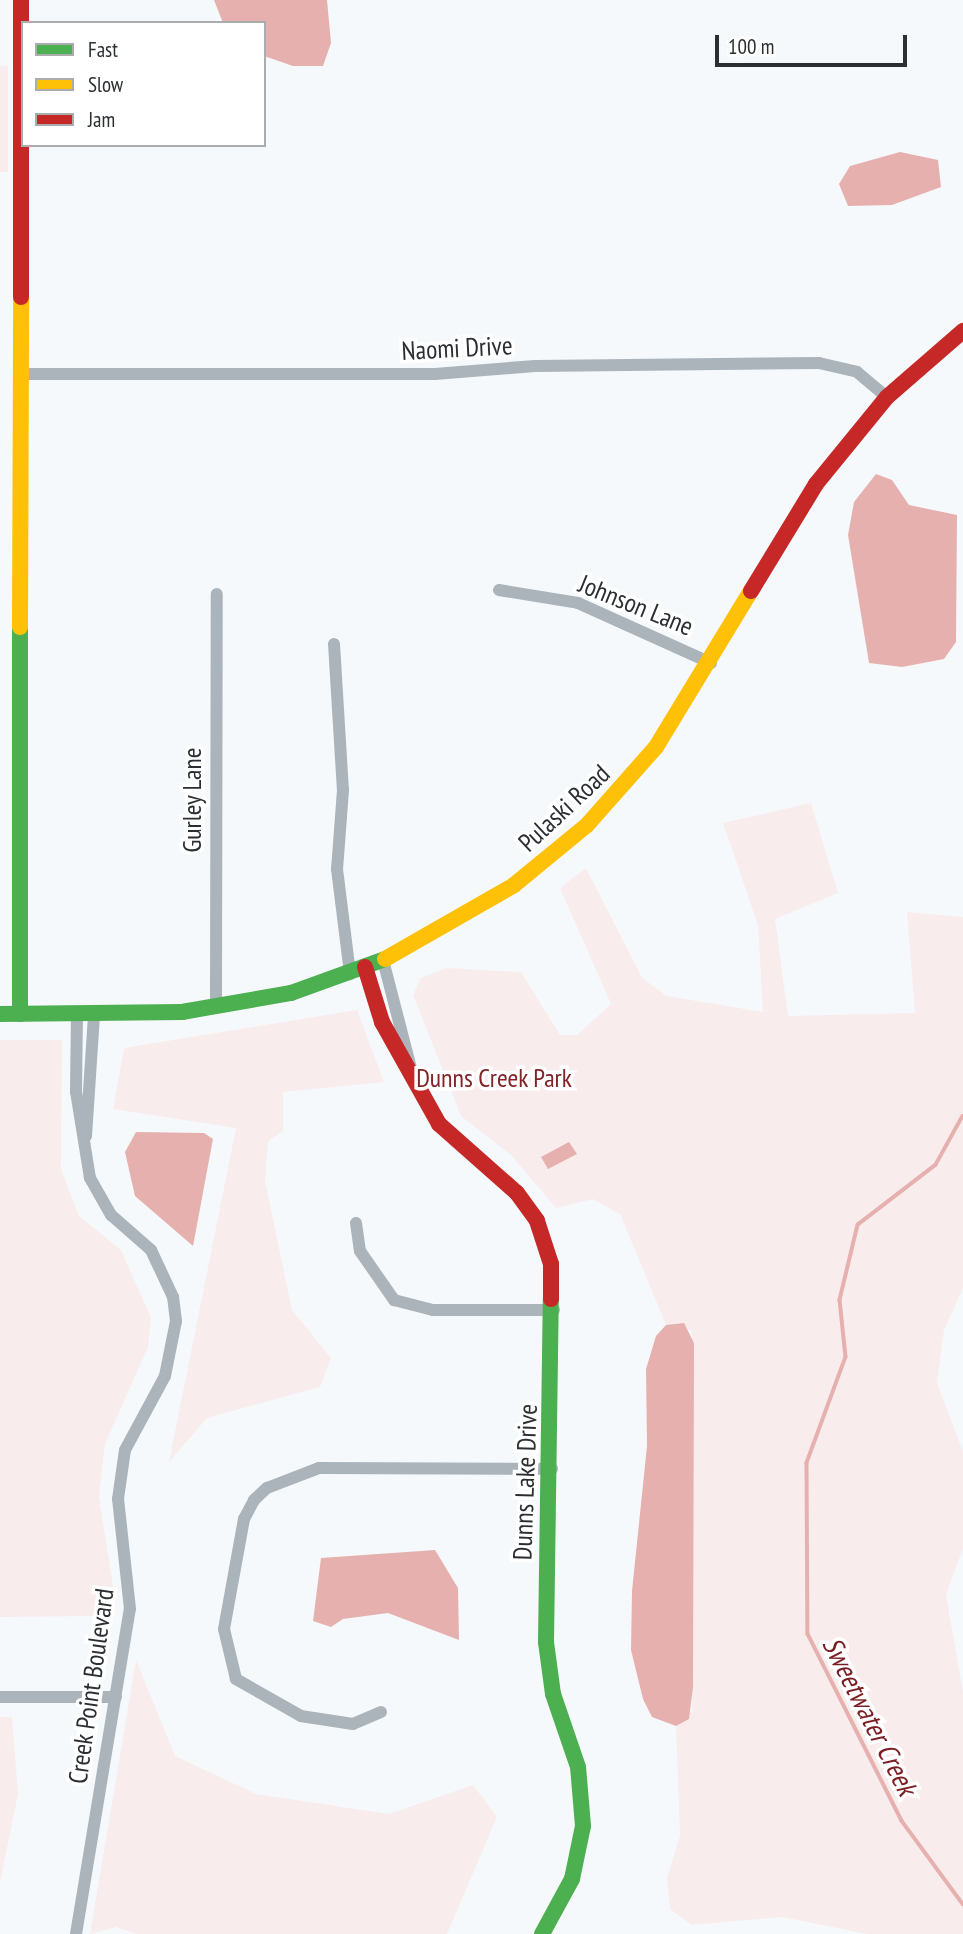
<!DOCTYPE html>
<html>
<head>
<meta charset="utf-8">
<style>
  body { margin:0 }
  #map { position:relative; width:963px; height:1934px; overflow:hidden; background:#f6f9fc; font-family:"PT Sans Narrow",sans-serif }
  div>[style] { position:absolute }
  .green>* { inset:0; background:#f8eced }
  .water>* { inset:0; background:#e6b0ae }
  .stream>* { height:3.5px; margin:-1.75px; padding:0 1.75px; transform-origin:1.75px; border-radius:1.75px; background:#e6b0ae }
  .street>* { height:12px; margin:-6px; padding:0 6px; transform-origin:6px; border-radius:6px; background:#abb4bb }
  .fast>* { height:16px; margin:-8px; padding:0 8px; transform-origin:8px; border-radius:8px; background:#4caf50 }
  .slow>* { height:16px; margin:-8px; padding:0 8px; transform-origin:8px; border-radius:8px; background:#ffc107 }
  .jam>* { height:16px; margin:-8px; padding:0 8px; transform-origin:8px; border-radius:8px; background:#c62828 }
  span { translate:-50% -50%; white-space:nowrap; text-align:center; line-height:1.15; -webkit-text-stroke:7px #fff; paint-order:stroke }
  .street-label { font-size:26px; color:#2b2f32 }
  .park-label { font-size:26px; color:#802427 }
  .water-label { font-size:28px; color:#7a1e23; font-style:italic }
  .legend { position:absolute; left:21px; top:21px; width:245px; height:126px; box-sizing:border-box; background:#fff; border:2px solid #aaacad; margin:0; padding:9px 12px; list-style:none; font-size:21px; color:#2b2f32 }
  .legend li { display:flex; align-items:center; gap:14px; height:35px }
  .legend b { width:35px; border:2px solid #aaacad }
  .scale { position:absolute; left:715px; top:35px; width:192px; height:32px; box-sizing:border-box; border:4px solid #2b2f32; border-top:0; padding-left:9px; font-size:21px; line-height:24px; white-space:nowrap; color:#2b2f32; -webkit-text-stroke:5px #fff; paint-order:stroke }
</style>
</head>
<body>
<div id="map">
  <div class="green">
    <i style="clip-path:polygon(0 66px,8px 66px,8px 172px,0 172px)"></i>
    <i style="clip-path:polygon(811px 803px,838px 893px,775px 919px,788px 1016px,915px 1013px,907px 912px,963px 917px,963px 1288px,944px 1330px,937px 1383px,963px 1452px,963px 1548px,946px 1595px,963px 1692px,963px 1934px,867px 1934px,782px 1917px,692px 1925px,670px 1909px,667px 1878px,680px 1836px,676px 1726px,692px 1711px,692px 1330px,666px 1325px,620px 1214px,593px 1199px,556px 1208px,512px 1156px,461px 1116px,413px 995px,421px 978px,446px 968px,521px 972px,560px 1035px,577px 1035px,611px 1004px,560px 888px,586px 868px,642px 978px,667px 996px,763px 1012px,758px 925px,723px 823px)"></i>
    <i style="clip-path:polygon(357px 1010px,384px 1082px,283px 1092px,283px 1131px,268px 1141px,265px 1181px,292px 1310px,331px 1358px,320px 1387px,207px 1418px,169px 1462px,236px 1128px,113px 1109px,124px 1048px)"></i>
    <i style="clip-path:polygon(0 1040px,62px 1040px,61px 1169px,79px 1216px,121px 1250px,151px 1318px,148px 1347px,105px 1444px,99px 1497px,113px 1586px,100px 1616px,0 1617px)"></i>
    <i style="clip-path:polygon(136px 1660px,175px 1756px,256px 1794px,389px 1814px,473px 1785px,497px 1817px,447px 1934px,136px 1934px,116px 1927px,90px 1934px)"></i>
    <i style="clip-path:polygon(0 1717px,12px 1717px,18px 1794px,0 1883px)"></i>
  </div>
  <div class="water">
    <i style="clip-path:polygon(214px 0,327px 0,331px 43px,323px 66px,293px 66px,264px 56px,264px 23px,223px 23px)"></i>
    <i style="clip-path:polygon(900px 152px,938px 160px,941px 187px,892px 205px,848px 206px,839px 184px,850px 166px)"></i>
    <i style="clip-path:polygon(876px 474px,892px 480px,909px 505px,957px 515px,956px 642px,944px 659px,902px 667px,869px 663px,848px 535px,854px 502px)"></i>
    <i style="clip-path:polygon(136px 1132px,204px 1133px,213px 1139px,193px 1246px,135px 1196px,125px 1152px)"></i>
    <i style="clip-path:polygon(569px 1142px,577px 1154px,548px 1169px,541px 1157px)"></i>
    <i style="clip-path:polygon(684px 1323px,694px 1343px,693px 1687px,689px 1719px,676px 1726px,652px 1717px,643px 1699px,631px 1650px,632px 1591px,647px 1446px,646px 1369px,656px 1336px,666px 1325px)"></i>
    <i style="clip-path:polygon(435px 1550px,458px 1588px,459px 1640px,388px 1613px,343px 1619px,331px 1627px,313px 1621px,321px 1558px)"></i>
  </div>
  <div class="stream">
    <i style="left:963px;top:1116px;width:56px;rotate:118.9deg"></i>
    <i style="left:936px;top:1165px;width:98px;rotate:142.4deg"></i>
    <i style="left:858px;top:1225px;width:77px;rotate:103.5deg"></i>
    <i style="left:840px;top:1300px;width:57px;rotate:84deg"></i>
    <i style="left:846px;top:1357px;width:113px;rotate:110.2deg"></i>
    <i style="left:807px;top:1463px;width:171px;rotate:89.7deg"></i>
    <i style="left:808px;top:1634px;width:209px;rotate:63.3deg"></i>
    <i style="left:902px;top:1821px;width:103px;rotate:53.7deg"></i>
  </div>
  <div class="street">
    <i style="left:20px;top:374px;width:415px"></i>
    <i style="left:435px;top:374px;width:100px;rotate:-4.6deg"></i>
    <i style="left:535px;top:366px;width:284px;rotate:-0.6deg"></i>
    <i style="left:819px;top:363px;width:39px;rotate:13deg"></i>
    <i style="left:857px;top:372px;width:39px;rotate:40deg"></i>
    <i style="left:499px;top:590px;width:80px;rotate:9.3deg"></i>
    <i style="left:578px;top:603px;width:146px;rotate:24.3deg"></i>
    <i style="left:334px;top:644px;width:146px;rotate:86.5deg"></i>
    <i style="left:343px;top:790px;width:79px;rotate:94.3deg"></i>
    <i style="left:337px;top:869px;width:106px;rotate:82.9deg"></i>
    <i style="left:383px;top:960px;width:112px;rotate:75.5deg"></i>
    <i style="left:216px;top:1007px;width:413px;rotate:-89.9deg"></i>
    <i style="left:86px;top:1136px;width:122px;rotate:-86.2deg"></i>
    <i style="left:356px;top:1223px;width:28px;rotate:82deg"></i>
    <i style="left:360px;top:1251px;width:60px;rotate:55.2deg"></i>
    <i style="left:394px;top:1300px;width:40px;rotate:14.4deg"></i>
    <i style="left:433px;top:1310px;width:121px"></i>
    <i style="left:0;top:1697px;width:116px"></i>
    <i style="left:381px;top:1712px;width:30px;rotate:157deg"></i>
    <i style="left:353px;top:1724px;width:53px;rotate:-171.3deg"></i>
    <i style="left:301px;top:1716px;width:75px;rotate:-150.4deg"></i>
    <i style="left:236px;top:1679px;width:51px;rotate:-103.5deg"></i>
    <i style="left:224px;top:1629px;width:112px;rotate:-79.7deg"></i>
    <i style="left:244px;top:1519px;width:21px;rotate:-62deg"></i>
    <i style="left:254px;top:1500px;width:18px;rotate:-43deg"></i>
    <i style="left:267px;top:1488px;width:56px;rotate:-21deg"></i>
    <i style="left:319px;top:1468px;width:233px;rotate:0.2deg"></i>
    <i style="left:76px;top:1934px;width:329px;rotate:-80.6deg"></i>
    <i style="left:130px;top:1609px;width:111px;rotate:-96.2deg"></i>
    <i style="left:118px;top:1499px;width:49px;rotate:-81.9deg"></i>
    <i style="left:125px;top:1450px;width:84px;rotate:-61.6deg"></i>
    <i style="left:165px;top:1376px;width:56px;rotate:-78.7deg"></i>
    <i style="left:176px;top:1321px;width:24px;rotate:-97deg"></i>
    <i style="left:173px;top:1297px;width:52px;rotate:-115.1deg"></i>
    <i style="left:151px;top:1250px;width:53px;rotate:-138.8deg"></i>
    <i style="left:111px;top:1215px;width:43px;rotate:-119.6deg"></i>
    <i style="left:90px;top:1178px;width:87px;rotate:-99.2deg"></i>
    <i style="left:76px;top:1092px;width:78px;rotate:-89.3deg"></i>
  </div>
  <div class="fast">
    <i style="left:0;top:1014px;width:182px;rotate:-0.6deg"></i>
    <i style="left:182px;top:1012px;width:111px;rotate:-9.9deg"></i>
    <i style="left:291px;top:993px;width:100px;rotate:-19.9deg"></i>
    <i style="left:20px;top:1014px;width:387px;rotate:-90deg"></i>
    <i style="left:542px;top:1934px;width:63px;rotate:-61.4deg"></i>
    <i style="left:572px;top:1879px;width:54px;rotate:-78.3deg"></i>
    <i style="left:583px;top:1826px;width:59px;rotate:-94.8deg"></i>
    <i style="left:578px;top:1767px;width:77px;rotate:-108.9deg"></i>
    <i style="left:553px;top:1694px;width:52px;rotate:-97.7deg"></i>
    <i style="left:546px;top:1642px;width:343px;rotate:-89.2deg"></i>
  </div>
  <div class="slow">
    <i style="left:20px;top:627px;width:330px;rotate:-89.8deg"></i>
    <i style="left:385px;top:959px;width:149px;rotate:-29.8deg"></i>
    <i style="left:514px;top:885px;width:94px;rotate:-39.4deg"></i>
    <i style="left:587px;top:825px;width:104px;rotate:-48.5deg"></i>
    <i style="left:656px;top:747px;width:183px;rotate:-58.7deg"></i>
  </div>
  <div class="jam">
    <i style="left:21px;top:297px;width:297px;rotate:-90deg"></i>
    <i style="left:751px;top:591px;width:125px;rotate:-58.7deg"></i>
    <i style="left:816px;top:484px;width:112px;rotate:-50.8deg"></i>
    <i style="left:887px;top:397px;width:101px;rotate:-41deg"></i>
    <i style="left:365px;top:967px;width:58px;rotate:72.8deg"></i>
    <i style="left:382px;top:1022px;width:117px;rotate:60.8deg"></i>
    <i style="left:439px;top:1124px;width:104px;rotate:41.5deg"></i>
    <i style="left:517px;top:1193px;width:34px;rotate:54deg"></i>
    <i style="left:537px;top:1221px;width:45px;rotate:72deg"></i>
    <i style="left:551px;top:1264px;width:35px;rotate:90deg"></i>
  </div>
  <div class="street-label">
    <span style="left:457px;top:348px;rotate:-3deg">Naomi Drive</span>
    <span style="left:636px;top:605px;rotate:22deg">Johnson Lane</span>
    <span style="left:192px;top:800px;rotate:-90deg">Gurley Lane</span>
    <span style="left:564px;top:808px;rotate:-43deg">Pulaski Road</span>
    <span style="left:525px;top:1482px;rotate:-88deg">Dunns Lake Drive</span>
    <span style="left:91px;top:1686px;rotate:-82deg">Creek Point Boulevard</span>
  </div>
  <div class="park-label">
    <span style="left:494px;top:1078px">Dunns Creek Park</span>
  </div>
  <div class="water-label">
    <span style="left:870px;top:1716px;rotate:63deg">Sweetwater Creek</span>
  </div>
  <ul class="legend">
  <li><b style="height:9px;background:#4caf50"></b>Fast</li>
  <li><b style="height:9px;background:#ffc107"></b>Slow</li>
  <li><b style="height:9px;background:#c62828"></b>Jam</li>
  </ul>
  <div class="scale">100 m</div>
</div>
</body>
</html>
